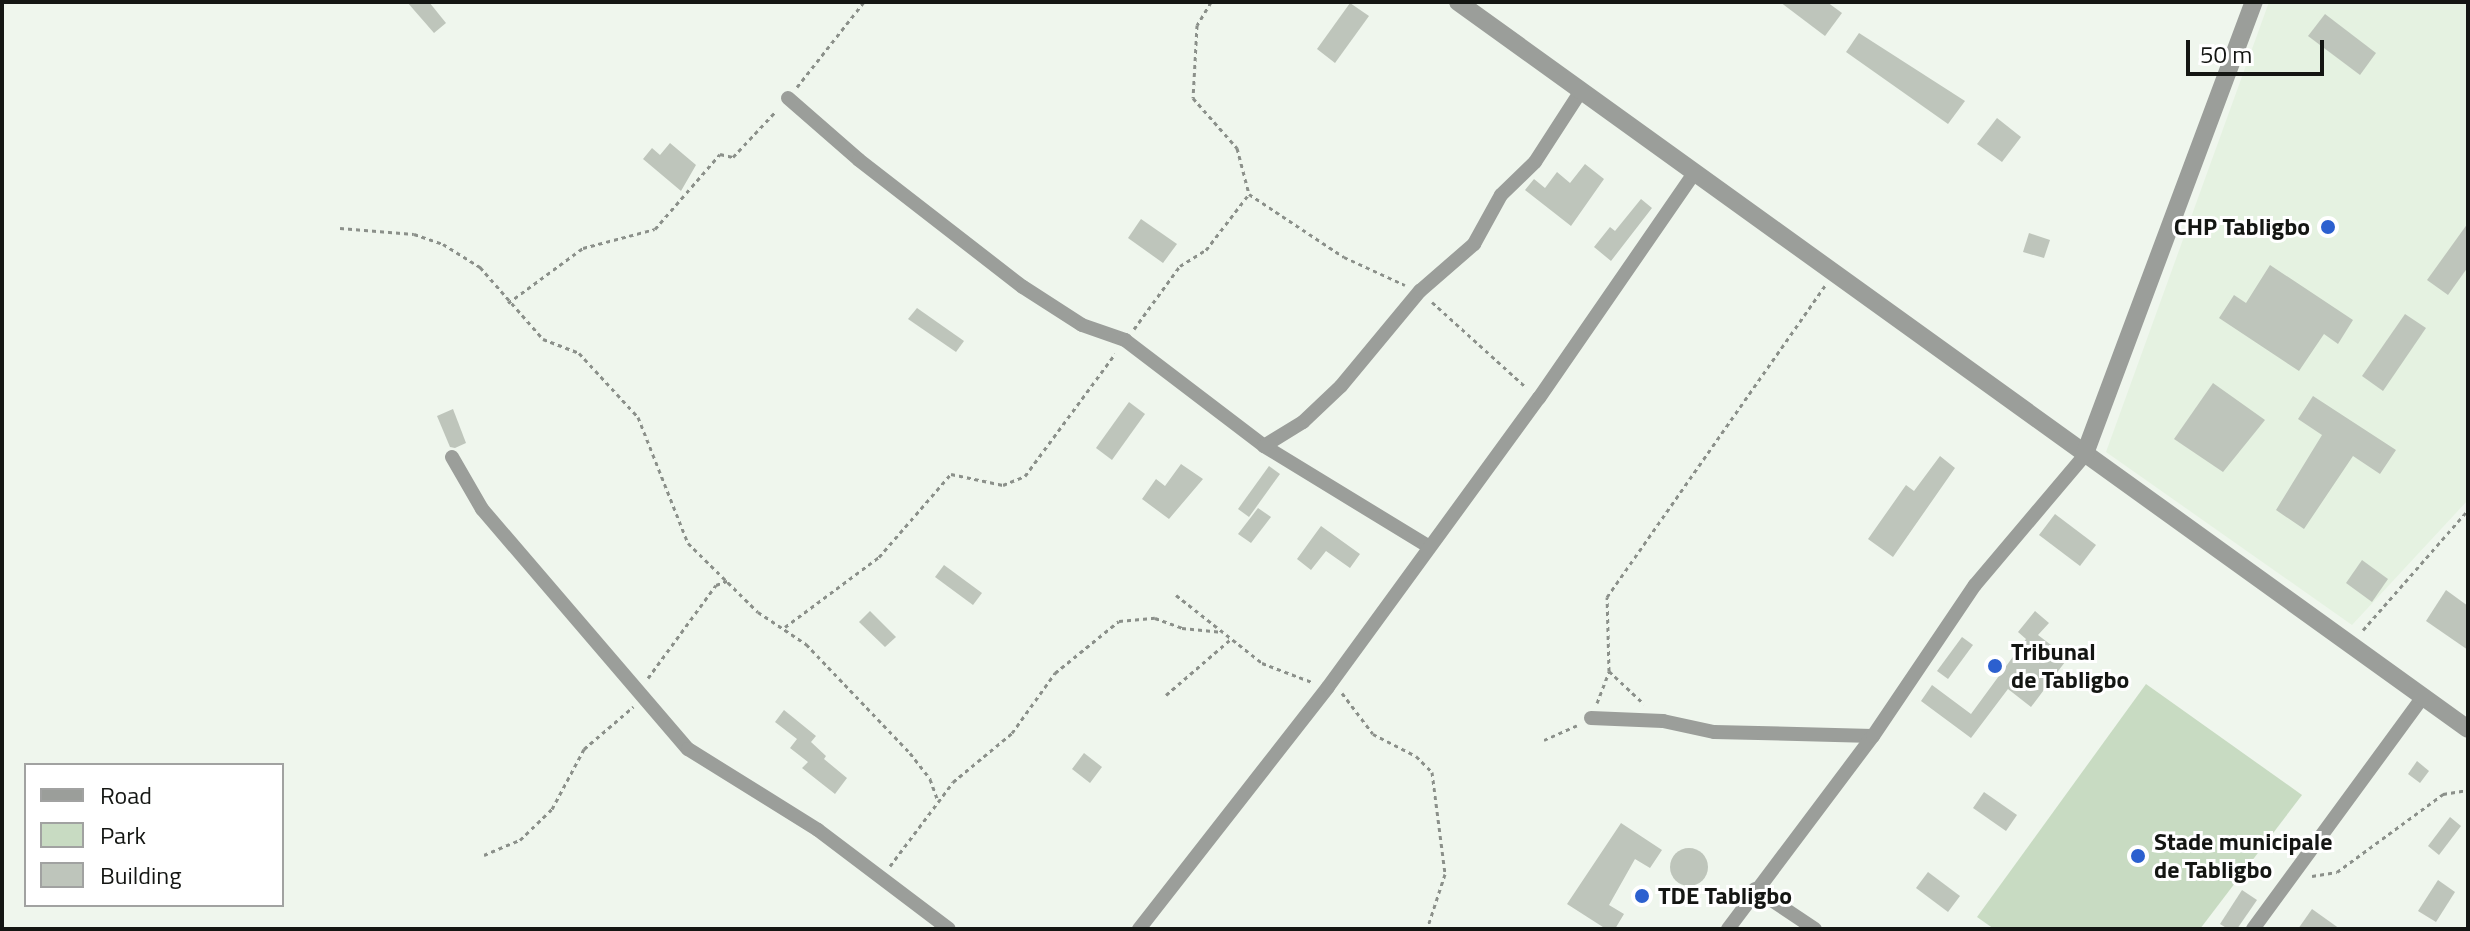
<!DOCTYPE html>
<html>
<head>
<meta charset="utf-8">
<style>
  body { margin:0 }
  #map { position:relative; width:2470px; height:931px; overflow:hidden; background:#eff6ed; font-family:"Titillium Web",sans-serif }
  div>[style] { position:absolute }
  .built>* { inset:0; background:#e5f2e1 }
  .green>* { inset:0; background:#c8dbc2 }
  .building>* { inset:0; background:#bec5bb }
  .round { border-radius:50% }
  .path>* { height:3px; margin-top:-1.5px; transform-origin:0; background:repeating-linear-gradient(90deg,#8b908a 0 4px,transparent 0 8px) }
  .minor>* { height:14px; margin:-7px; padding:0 7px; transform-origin:7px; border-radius:7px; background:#9b9e9a }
  .tertiary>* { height:18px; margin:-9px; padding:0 9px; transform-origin:9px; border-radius:9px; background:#9b9e9a }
  .dots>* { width:22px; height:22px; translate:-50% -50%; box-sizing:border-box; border:4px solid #fff; border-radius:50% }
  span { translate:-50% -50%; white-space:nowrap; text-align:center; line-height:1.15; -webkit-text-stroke:6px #fff; paint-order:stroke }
  .poi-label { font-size:24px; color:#141613; font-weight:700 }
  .right { translate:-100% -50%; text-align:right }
  .left { translate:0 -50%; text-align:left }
  .frame { position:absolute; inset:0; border:4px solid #141613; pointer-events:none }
  .legend { position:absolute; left:24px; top:763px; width:260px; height:144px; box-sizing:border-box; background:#fff; border:2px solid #a1a2a1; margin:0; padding:10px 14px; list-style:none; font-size:24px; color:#141613 }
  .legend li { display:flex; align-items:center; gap:16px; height:40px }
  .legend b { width:40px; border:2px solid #a1a2a1 }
  .scale { position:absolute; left:2186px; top:40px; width:138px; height:36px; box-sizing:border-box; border:4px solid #141613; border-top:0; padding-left:10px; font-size:24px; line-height:28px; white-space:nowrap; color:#141613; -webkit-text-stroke:6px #fff; paint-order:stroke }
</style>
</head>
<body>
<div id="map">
  <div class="built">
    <i style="clip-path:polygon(2269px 2px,2468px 2px,2468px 500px,2352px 625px,2106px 452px)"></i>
  </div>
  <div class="green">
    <i style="clip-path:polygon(2146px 684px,2302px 795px,2200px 929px,1994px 929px,1977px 917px)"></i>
  </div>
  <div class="building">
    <i style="clip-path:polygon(407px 2px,429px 2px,446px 23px,434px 33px)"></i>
    <i style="clip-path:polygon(1780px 2px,1827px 2px,1842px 13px,1825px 36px)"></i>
    <i style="clip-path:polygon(1350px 3px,1369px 16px,1335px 63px,1317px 49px)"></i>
    <i style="clip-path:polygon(2325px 14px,2376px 53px,2360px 75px,2308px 36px)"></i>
    <i style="clip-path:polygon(1859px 33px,1965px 101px,1948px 124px,1846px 52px)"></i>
    <i style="clip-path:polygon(1997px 118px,2021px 137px,2002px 162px,1977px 144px)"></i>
    <i style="clip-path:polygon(670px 143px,696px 165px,681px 191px,643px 159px,652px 148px,660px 155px)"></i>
    <i style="clip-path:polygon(1585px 164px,1604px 179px,1571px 226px,1525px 190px,1534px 179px,1545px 188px,1557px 172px,1570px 183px)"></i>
    <i style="clip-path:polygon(1641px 199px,1652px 208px,1611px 261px,1594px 247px,1610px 227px,1615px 231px)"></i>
    <i style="clip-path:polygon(1141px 219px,1177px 244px,1163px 263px,1128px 238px)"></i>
    <i style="clip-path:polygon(2468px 223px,2468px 267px,2448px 295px,2427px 280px)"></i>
    <i style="clip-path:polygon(2029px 233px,2050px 240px,2044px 258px,2023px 252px)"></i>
    <i style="clip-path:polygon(2270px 265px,2353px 320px,2338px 344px,2324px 334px,2299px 371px,2219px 318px,2234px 295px,2246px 303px)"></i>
    <i style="clip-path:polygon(917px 308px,964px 341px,956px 352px,908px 319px)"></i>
    <i style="clip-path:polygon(2405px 314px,2426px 328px,2383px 391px,2362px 376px)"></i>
    <i style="clip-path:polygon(2213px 383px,2265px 420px,2223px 472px,2174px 439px)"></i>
    <i style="clip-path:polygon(2313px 396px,2396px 450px,2380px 474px,2353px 456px,2304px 529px,2276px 510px,2322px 435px,2298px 419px)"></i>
    <i style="clip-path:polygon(1129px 402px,1145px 414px,1112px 460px,1096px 448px)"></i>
    <i style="clip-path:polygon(453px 409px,466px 443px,455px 448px,450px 447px,437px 416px)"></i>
    <i style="clip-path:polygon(1940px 456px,1955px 468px,1893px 557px,1868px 539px,1906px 485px,1914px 491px)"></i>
    <i style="clip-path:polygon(1181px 464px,1203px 479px,1169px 519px,1142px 499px,1156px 479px,1165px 486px)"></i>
    <i style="clip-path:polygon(1269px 466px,1280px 474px,1249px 517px,1238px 509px)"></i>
    <i style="clip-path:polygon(1258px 508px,1271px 517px,1251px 543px,1238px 534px)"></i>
    <i style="clip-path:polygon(2055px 514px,2096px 545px,2080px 566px,2039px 535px)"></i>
    <i style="clip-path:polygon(1321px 526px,1360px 554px,1350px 568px,1326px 551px,1311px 570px,1297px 559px)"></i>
    <i style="clip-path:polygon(2362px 560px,2388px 579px,2372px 602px,2346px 583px)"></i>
    <i style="clip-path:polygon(944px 565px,982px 593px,973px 605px,935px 577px)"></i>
    <i style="clip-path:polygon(2446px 590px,2468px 606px,2468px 650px,2426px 621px)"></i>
    <i style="clip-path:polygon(870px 611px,896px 637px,885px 647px,859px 622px)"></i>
    <i style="clip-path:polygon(2035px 611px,2049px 623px,2038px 635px,2068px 658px,2031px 707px,2008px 689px,1971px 738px,1921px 701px,1932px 685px,1971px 714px,2026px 639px,2018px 632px)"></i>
    <i style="clip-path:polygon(1962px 637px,1973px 645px,1948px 679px,1937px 671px)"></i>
    <i style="clip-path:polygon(784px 710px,816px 736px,811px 742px,826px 756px,824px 759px,847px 778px,835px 794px,802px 768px,808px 762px,790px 748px,797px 739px,775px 722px)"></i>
    <i style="clip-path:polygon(1084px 753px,1102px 767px,1090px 783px,1072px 769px)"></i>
    <i style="clip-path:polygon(2417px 761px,2429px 771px,2420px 783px,2408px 774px)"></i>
    <i style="clip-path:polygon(1984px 792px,2017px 815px,2006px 831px,1973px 808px)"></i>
    <i style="clip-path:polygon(2450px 817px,2461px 826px,2439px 855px,2428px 846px)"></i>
    <i style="clip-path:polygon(1621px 823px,1662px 850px,1650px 868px,1635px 859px,1609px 905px,1624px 914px,1615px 929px,1606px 929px,1567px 904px)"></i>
    <i class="round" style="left:1670px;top:848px;width:38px;height:38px"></i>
    <i style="clip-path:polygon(1928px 872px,1960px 896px,1948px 912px,1916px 888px)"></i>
    <i style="clip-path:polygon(2438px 880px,2455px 892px,2436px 922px,2418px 911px)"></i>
    <i style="clip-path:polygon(2242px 890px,2257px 900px,2237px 929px,2228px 929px,2220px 924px)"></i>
    <i style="clip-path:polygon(2312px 909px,2340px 929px,2298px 929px)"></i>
  </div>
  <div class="path">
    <i style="left:1211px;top:2px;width:27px;rotate:121deg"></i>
    <i style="left:1197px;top:25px;width:73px;rotate:93.1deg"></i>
    <i style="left:1193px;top:98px;width:67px;rotate:48.7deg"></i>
    <i style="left:1237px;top:148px;width:48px;rotate:75.4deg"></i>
    <i style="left:1249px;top:194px;width:114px;rotate:33.6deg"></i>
    <i style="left:1344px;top:257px;width:67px;rotate:24.7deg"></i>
    <i style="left:797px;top:87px;width:108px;rotate:-51.8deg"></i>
    <i style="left:340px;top:228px;width:74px;rotate:4.6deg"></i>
    <i style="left:414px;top:234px;width:31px;rotate:19deg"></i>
    <i style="left:443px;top:244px;width:44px;rotate:31.9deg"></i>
    <i style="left:480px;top:267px;width:96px;rotate:48.8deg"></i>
    <i style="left:543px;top:339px;width:39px;rotate:21deg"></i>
    <i style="left:579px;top:353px;width:87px;rotate:47.3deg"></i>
    <i style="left:638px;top:417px;width:136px;rotate:68.4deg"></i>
    <i style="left:688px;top:543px;width:98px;rotate:44.6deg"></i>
    <i style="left:758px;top:612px;width:58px;rotate:33.7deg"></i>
    <i style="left:806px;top:644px;width:151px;rotate:46.3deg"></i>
    <i style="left:910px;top:753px;width:33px;rotate:52deg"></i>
    <i style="left:930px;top:779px;width:23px;rotate:70deg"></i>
    <i style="left:1432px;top:302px;width:128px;rotate:42.2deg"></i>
    <i style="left:508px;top:303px;width:93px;rotate:-36.3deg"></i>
    <i style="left:583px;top:248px;width:74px;rotate:-14.8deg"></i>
    <i style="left:655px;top:229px;width:99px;rotate:-49.1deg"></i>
    <i style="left:720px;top:154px;width:13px;rotate:13deg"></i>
    <i style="left:733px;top:157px;width:63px;rotate:-46.9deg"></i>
    <i style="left:1134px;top:329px;width:78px;rotate:-53.9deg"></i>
    <i style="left:1180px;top:266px;width:31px;rotate:-32deg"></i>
    <i style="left:1206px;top:250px;width:71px;rotate:-52.5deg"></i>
    <i style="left:1176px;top:595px;width:110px;rotate:38.3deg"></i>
    <i style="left:1262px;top:663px;width:53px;rotate:20.8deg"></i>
    <i style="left:785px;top:627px;width:117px;rotate:-36.7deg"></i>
    <i style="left:879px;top:557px;width:110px;rotate:-49.1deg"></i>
    <i style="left:951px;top:474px;width:53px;rotate:11.9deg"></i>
    <i style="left:1003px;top:485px;width:24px;rotate:-22deg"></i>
    <i style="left:1025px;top:476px;width:152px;rotate:-53.6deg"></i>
    <i style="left:2363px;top:630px;width:159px;rotate:-48.8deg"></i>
    <i style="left:1609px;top:671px;width:48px;rotate:43.3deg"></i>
    <i style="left:648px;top:678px;width:115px;rotate:-53.8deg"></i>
    <i style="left:716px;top:585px;width:12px;rotate:-20deg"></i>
    <i style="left:1342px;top:693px;width:51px;rotate:52.9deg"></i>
    <i style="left:1373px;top:734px;width:48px;rotate:27.1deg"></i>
    <i style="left:1416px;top:756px;width:23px;rotate:45deg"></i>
    <i style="left:1432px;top:772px;width:103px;rotate:82.7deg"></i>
    <i style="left:1445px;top:874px;width:58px;rotate:108.1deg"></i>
    <i style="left:1166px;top:695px;width:87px;rotate:-40.8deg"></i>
    <i style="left:1597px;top:703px;width:34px;rotate:-69deg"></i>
    <i style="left:1609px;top:671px;width:74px;rotate:-91.5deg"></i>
    <i style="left:1607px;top:597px;width:380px;rotate:-55deg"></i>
    <i style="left:1544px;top:740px;width:36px;rotate:-24deg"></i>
    <i style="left:484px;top:855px;width:39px;rotate:-23deg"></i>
    <i style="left:520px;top:840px;width:45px;rotate:-44.1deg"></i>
    <i style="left:552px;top:809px;width:68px;rotate:-61.9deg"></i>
    <i style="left:584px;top:749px;width:65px;rotate:-40.6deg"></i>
    <i style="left:890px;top:866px;width:105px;rotate:-53.1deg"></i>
    <i style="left:953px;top:782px;width:77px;rotate:-39.7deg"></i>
    <i style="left:1012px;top:733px;width:74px;rotate:-54.4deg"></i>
    <i style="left:1055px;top:673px;width:82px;rotate:-39.1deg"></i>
    <i style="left:1119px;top:621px;width:36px;rotate:-5deg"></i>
    <i style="left:1155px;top:618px;width:29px;rotate:20deg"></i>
    <i style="left:1182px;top:628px;width:41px;rotate:5.6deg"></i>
    <i style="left:2312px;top:876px;width:25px;rotate:-9deg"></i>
    <i style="left:2337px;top:872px;width:132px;rotate:-36.3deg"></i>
    <i style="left:2443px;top:794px;width:25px;rotate:-9deg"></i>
  </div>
  <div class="minor">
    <i style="left:788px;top:98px;width:94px;rotate:41.1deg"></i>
    <i style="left:859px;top:160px;width:207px;rotate:37.8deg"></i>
    <i style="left:1023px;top:287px;width:70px;rotate:32.8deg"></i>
    <i style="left:1082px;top:325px;width:46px;rotate:19.2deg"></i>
    <i style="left:1125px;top:340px;width:175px;rotate:37.3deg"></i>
    <i style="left:1264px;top:446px;width:192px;rotate:31.4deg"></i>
    <i style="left:1264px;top:446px;width:46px;rotate:-31.6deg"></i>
    <i style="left:1303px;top:422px;width:52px;rotate:-43.5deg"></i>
    <i style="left:1341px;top:386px;width:124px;rotate:-50.3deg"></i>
    <i style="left:1420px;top:291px;width:72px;rotate:-41deg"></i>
    <i style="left:1474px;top:244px;width:56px;rotate:-61.1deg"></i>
    <i style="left:1501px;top:195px;width:47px;rotate:-44.1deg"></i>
    <i style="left:1535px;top:162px;width:85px;rotate:-57.1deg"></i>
    <i style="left:452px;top:457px;width:60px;rotate:60deg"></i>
    <i style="left:482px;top:509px;width:316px;rotate:49.4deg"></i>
    <i style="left:688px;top:749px;width:153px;rotate:31.9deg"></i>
    <i style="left:818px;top:830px;width:164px;rotate:37.1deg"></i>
    <i style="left:1591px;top:718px;width:72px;rotate:2.4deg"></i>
    <i style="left:1663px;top:721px;width:52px;rotate:12.2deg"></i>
    <i style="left:1714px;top:732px;width:159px;rotate:1.4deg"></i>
    <i style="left:1755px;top:889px;width:72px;rotate:33.7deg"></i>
    <i style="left:1139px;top:929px;width:307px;rotate:-52deg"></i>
    <i style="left:1328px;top:687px;width:358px;rotate:-53.9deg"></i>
    <i style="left:1539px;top:398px;width:273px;rotate:-55.4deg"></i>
    <i style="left:1728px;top:929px;width:241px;rotate:-53.1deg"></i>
    <i style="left:1873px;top:736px;width:182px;rotate:-56deg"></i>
    <i style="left:1975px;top:585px;width:169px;rotate:-49.8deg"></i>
    <i style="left:2253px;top:929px;width:288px;rotate:-53.8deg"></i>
  </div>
  <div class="tertiary">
    <i style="left:1458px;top:2px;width:1244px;rotate:35.75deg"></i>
    <i style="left:2084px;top:456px;width:485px;rotate:-69.5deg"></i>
  </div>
  <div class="dots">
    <i style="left:2328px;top:227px;background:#2c60cf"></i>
    <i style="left:1995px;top:666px;background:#2c60cf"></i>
    <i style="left:2138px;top:856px;background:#2c60cf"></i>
    <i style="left:1642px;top:896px;background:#2c60cf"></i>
  </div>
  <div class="poi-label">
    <span class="right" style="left:2310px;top:227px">CHP Tabligbo</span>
    <span class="left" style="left:2011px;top:666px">Tribunal<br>de Tabligbo</span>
    <span class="left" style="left:2154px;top:856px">Stade municipale<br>de Tabligbo</span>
    <span class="left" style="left:1658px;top:896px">TDE Tabligbo</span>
  </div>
  <div class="frame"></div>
  <ul class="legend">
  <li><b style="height:10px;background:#9b9e9a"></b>Road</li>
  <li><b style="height:22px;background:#c8dbc2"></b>Park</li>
  <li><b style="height:22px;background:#bec5bb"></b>Building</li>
  </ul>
  <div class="scale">50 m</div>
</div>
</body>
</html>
